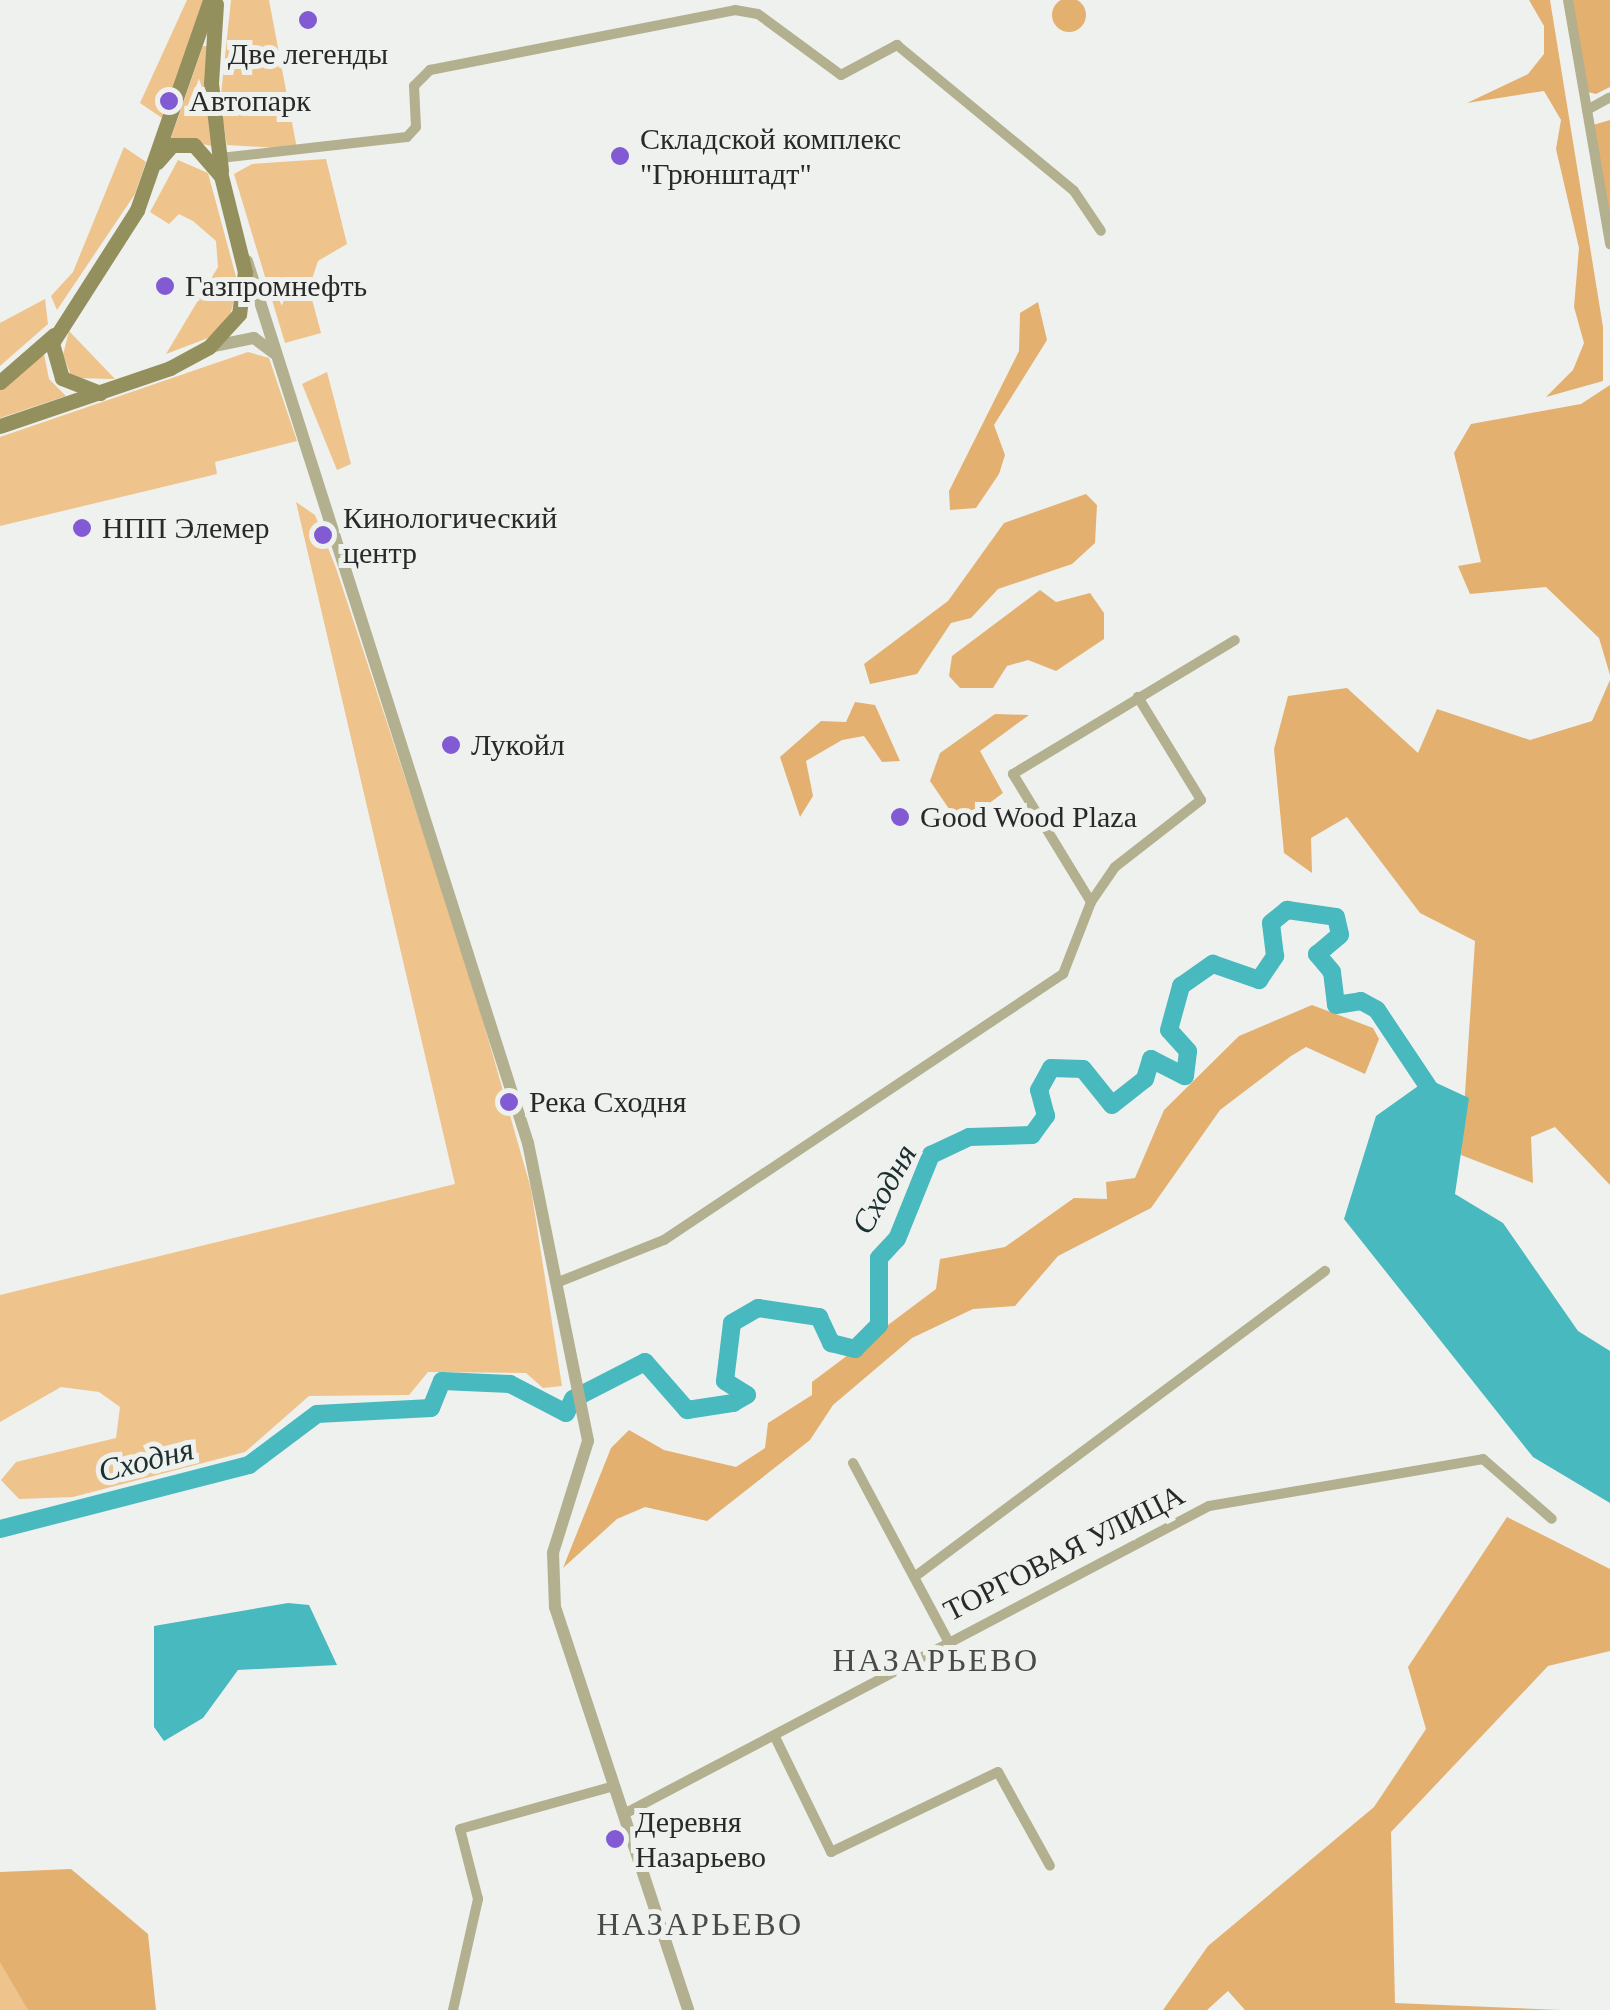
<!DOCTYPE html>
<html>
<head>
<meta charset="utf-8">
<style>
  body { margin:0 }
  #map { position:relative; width:1610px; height:2010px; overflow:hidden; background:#eff1ee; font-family:"Times New Roman",serif }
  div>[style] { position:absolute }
  .green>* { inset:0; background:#efc38c }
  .forest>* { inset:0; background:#e3b070 }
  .round { border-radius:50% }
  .water>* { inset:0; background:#48b9be }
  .river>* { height:18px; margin:-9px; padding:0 9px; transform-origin:9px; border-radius:9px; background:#48b9be }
  .minor>* { height:10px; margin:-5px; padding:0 5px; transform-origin:5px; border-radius:5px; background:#b2b08f }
  .tertiary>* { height:12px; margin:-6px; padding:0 6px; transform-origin:6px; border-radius:6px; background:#b2b08f }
  .secondary>* { height:15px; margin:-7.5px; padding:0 7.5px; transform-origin:7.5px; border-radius:7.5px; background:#94905e }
  .dots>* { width:28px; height:28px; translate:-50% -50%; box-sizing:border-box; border:5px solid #eff1ee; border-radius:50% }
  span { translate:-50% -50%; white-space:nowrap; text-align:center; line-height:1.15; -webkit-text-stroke:10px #eff1ee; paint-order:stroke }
  .poi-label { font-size:30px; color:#282928 }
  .left { translate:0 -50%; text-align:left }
  .street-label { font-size:30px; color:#282928 }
  .water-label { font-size:32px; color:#1c3031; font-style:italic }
  .neighbourhood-label { font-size:32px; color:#4a4b49; letter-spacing:2.5px }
</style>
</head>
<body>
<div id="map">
  <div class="green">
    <i style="clip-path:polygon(187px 0,206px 0,162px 118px,140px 103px)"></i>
    <i style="clip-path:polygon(231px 0,269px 0,297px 149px,227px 145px,220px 104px)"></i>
    <i style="clip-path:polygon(203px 46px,207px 46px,212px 146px,171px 138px)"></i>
    <i style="clip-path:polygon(124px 147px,146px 162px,135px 194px,57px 310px,51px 296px,73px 272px)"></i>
    <i style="clip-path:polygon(326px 159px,347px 244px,318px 261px,309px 288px,321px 333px,285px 343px,234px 174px,252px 164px)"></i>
    <i style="clip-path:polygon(178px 160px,208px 173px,238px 284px,230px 316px,208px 338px,166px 354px,218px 267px,216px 241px,193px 221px,179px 214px,169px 224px,150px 212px)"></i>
    <i style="clip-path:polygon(45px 299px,48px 324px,0 366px,0 323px)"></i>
    <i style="clip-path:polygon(69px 331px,115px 379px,72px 378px,63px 355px)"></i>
    <i style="clip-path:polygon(248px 352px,269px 358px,297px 441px,215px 462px,217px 474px,0 526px,0 437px)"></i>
    <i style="clip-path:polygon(44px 354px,49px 379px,66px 396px,0 418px,0 389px)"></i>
    <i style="clip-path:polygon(327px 372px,351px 464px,337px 470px,302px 384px)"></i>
    <i style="clip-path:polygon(296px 502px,315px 515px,336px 568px,470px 975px,531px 1189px,562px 1386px,543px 1388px,526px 1373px,428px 1372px,409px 1395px,309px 1396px,245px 1452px,73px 1497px,19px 1499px,1px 1480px,16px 1462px,116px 1438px,120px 1407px,99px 1392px,61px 1387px,0 1422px,0 1295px,455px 1184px)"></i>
    <i style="clip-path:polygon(0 1962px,8px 1964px,28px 2010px,0 2010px)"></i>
  </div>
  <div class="forest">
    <i class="round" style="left:1052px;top:-2px;width:34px;height:34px"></i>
    <i style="clip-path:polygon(1529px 0,1550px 0,1603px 327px,1603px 381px,1546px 397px,1573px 370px,1584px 343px,1574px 307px,1579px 248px,1556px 149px,1561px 120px,1544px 91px,1467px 103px,1528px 74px,1544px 54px,1544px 26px)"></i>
    <i style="clip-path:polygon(1572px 0,1610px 0,1610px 87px,1596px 94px,1588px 92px)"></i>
    <i style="clip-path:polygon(1610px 120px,1610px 225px,1593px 125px)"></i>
    <i style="clip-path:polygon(1038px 302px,1047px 340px,994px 425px,1005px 455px,999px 474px,976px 508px,950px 510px,949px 491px,1019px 351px,1020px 313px)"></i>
    <i style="clip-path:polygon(1610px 385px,1610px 675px,1599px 638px,1546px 587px,1470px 594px,1458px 566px,1481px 562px,1454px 453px,1471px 424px,1581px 404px)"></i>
    <i style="clip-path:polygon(1086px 494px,1097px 505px,1095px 543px,1072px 564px,998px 589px,971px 618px,951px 623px,917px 674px,870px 684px,864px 664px,948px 601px,1004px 523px)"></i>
    <i style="clip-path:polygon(1040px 590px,1056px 602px,1090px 593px,1104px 613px,1104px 639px,1056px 671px,1028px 660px,1007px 666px,993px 688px,960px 688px,949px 676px,952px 656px)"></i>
    <i style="clip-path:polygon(1610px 680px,1610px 1185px,1555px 1127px,1531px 1137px,1533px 1183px,1461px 1155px,1475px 941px,1420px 913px,1347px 817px,1311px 838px,1312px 873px,1284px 853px,1274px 749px,1288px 696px,1347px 688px,1418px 753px,1437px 709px,1530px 740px,1592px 721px)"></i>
    <i style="clip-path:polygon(855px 702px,875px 705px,900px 761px,882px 762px,864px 736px,842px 740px,806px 761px,813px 796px,800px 817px,780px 757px,821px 721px,846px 722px)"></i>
    <i style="clip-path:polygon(995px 714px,1029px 715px,980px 751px,1003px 793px,960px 825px,930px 781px,940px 753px)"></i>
    <i style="clip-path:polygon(1312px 1005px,1373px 1028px,1379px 1039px,1365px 1074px,1306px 1047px,1291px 1056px,1220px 1110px,1151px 1208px,1058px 1256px,1015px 1306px,973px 1309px,912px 1338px,833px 1405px,810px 1440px,707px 1521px,645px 1507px,617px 1519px,563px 1568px,611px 1448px,629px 1430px,664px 1450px,736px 1467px,765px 1448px,768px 1423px,812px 1395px,812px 1382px,936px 1289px,940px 1259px,1005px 1247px,1074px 1198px,1107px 1199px,1106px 1182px,1135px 1178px,1164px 1110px,1239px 1036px)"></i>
    <i style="clip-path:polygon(1507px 1517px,1610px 1569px,1610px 1651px,1548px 1666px,1391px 1832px,1395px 2003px,1561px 2010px,1245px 2010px,1228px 1991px,1207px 2010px,1163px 2010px,1208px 1946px,1374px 1807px,1426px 1729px,1408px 1667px)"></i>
    <i style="clip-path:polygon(71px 1869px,148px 1934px,156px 2010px,28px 2010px,0 1962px,0 1872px)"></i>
  </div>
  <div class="water">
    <i style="clip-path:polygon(1428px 1079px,1469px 1098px,1455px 1194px,1503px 1223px,1578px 1331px,1610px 1351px,1610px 1503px,1533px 1457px,1344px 1219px,1376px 1116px)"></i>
    <i style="clip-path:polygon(288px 1603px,309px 1605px,337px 1665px,238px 1670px,203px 1718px,164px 1741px,154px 1727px,154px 1626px)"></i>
  </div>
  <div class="river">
    <i style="left:0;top:1529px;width:257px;rotate:-14.4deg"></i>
    <i style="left:249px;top:1465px;width:85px;rotate:-36.9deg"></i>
    <i style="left:317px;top:1414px;width:114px;rotate:-3deg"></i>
    <i style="left:431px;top:1408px;width:29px;rotate:-68deg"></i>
    <i style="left:442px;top:1381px;width:68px;rotate:2.5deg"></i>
    <i style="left:510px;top:1384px;width:63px;rotate:27.4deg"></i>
    <i style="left:566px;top:1413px;width:16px;rotate:-63deg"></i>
    <i style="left:573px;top:1399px;width:81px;rotate:-27.2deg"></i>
    <i style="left:645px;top:1362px;width:64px;rotate:48.8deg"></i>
    <i style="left:687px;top:1410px;width:47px;rotate:-8.7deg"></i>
    <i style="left:733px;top:1403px;width:16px;rotate:-30deg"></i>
    <i style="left:747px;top:1395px;width:26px;rotate:-148deg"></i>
    <i style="left:725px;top:1381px;width:58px;rotate:-83.1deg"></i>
    <i style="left:732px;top:1323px;width:30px;rotate:-30deg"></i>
    <i style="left:758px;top:1308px;width:62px;rotate:8.4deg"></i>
    <i style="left:819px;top:1317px;width:29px;rotate:65deg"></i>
    <i style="left:831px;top:1343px;width:25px;rotate:14deg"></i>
    <i style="left:855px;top:1349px;width:34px;rotate:-45deg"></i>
    <i style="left:879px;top:1325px;width:67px;rotate:-90deg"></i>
    <i style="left:879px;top:1258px;width:26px;rotate:-47deg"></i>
    <i style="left:897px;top:1239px;width:91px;rotate:-68deg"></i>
    <i style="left:931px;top:1155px;width:42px;rotate:-25.3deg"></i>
    <i style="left:969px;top:1137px;width:63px;rotate:-1.8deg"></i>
    <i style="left:1032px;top:1135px;width:24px;rotate:-54deg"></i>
    <i style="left:1046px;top:1116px;width:27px;rotate:-105deg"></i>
    <i style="left:1039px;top:1090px;width:25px;rotate:-61deg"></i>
    <i style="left:1051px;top:1068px;width:32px;rotate:2deg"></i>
    <i style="left:1083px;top:1069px;width:46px;rotate:51.1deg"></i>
    <i style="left:1112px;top:1105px;width:42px;rotate:-38.2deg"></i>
    <i style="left:1145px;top:1079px;width:21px;rotate:-73deg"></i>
    <i style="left:1151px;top:1059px;width:38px;rotate:27deg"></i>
    <i style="left:1185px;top:1076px;width:25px;rotate:-83deg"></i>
    <i style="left:1188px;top:1051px;width:28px;rotate:-132deg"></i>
    <i style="left:1169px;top:1030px;width:46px;rotate:-74.7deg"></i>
    <i style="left:1181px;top:986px;width:39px;rotate:-35deg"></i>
    <i style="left:1213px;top:964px;width:49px;rotate:19.2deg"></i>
    <i style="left:1259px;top:980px;width:29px;rotate:-56deg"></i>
    <i style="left:1275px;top:956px;width:33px;rotate:-97deg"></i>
    <i style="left:1271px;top:923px;width:21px;rotate:-39deg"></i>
    <i style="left:1287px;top:910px;width:49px;rotate:8.1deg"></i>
    <i style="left:1336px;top:917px;width:18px;rotate:77deg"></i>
    <i style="left:1340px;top:935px;width:30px;rotate:140deg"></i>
    <i style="left:1317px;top:954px;width:23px;rotate:50deg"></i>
    <i style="left:1332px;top:972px;width:33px;rotate:83deg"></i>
    <i style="left:1336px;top:1005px;width:25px;rotate:-9deg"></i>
    <i style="left:1361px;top:1001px;width:18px;rotate:29deg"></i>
    <i style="left:1377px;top:1010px;width:108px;rotate:56.3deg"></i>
  </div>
  <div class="minor">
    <i style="left:1568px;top:0;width:248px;rotate:80.2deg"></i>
    <i style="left:1587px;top:110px;width:26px;rotate:-29deg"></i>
    <i style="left:220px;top:158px;width:188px;rotate:-6.4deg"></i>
    <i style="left:407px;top:137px;width:13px;rotate:-48deg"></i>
    <i style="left:416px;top:127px;width:41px;rotate:-92.8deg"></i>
    <i style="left:414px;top:86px;width:23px;rotate:-45deg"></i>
    <i style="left:430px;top:70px;width:311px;rotate:-11.1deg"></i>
    <i style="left:735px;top:10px;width:23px;rotate:10deg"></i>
    <i style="left:758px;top:14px;width:103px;rotate:36.3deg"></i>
    <i style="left:841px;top:75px;width:64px;rotate:-28.2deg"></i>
    <i style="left:897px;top:45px;width:229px;rotate:39.5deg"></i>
    <i style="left:1074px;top:191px;width:48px;rotate:56deg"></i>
    <i style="left:1091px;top:902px;width:42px;rotate:-55.6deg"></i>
    <i style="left:1115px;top:867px;width:109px;rotate:-37.9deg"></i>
    <i style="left:1201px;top:800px;width:121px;rotate:-121.5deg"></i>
    <i style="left:561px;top:1281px;width:111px;rotate:-21.7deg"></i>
    <i style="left:664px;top:1240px;width:480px;rotate:-33.7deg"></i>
    <i style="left:1063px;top:974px;width:77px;rotate:-68.7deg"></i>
    <i style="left:1091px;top:902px;width:150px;rotate:-121.4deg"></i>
    <i style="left:1013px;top:774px;width:259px;rotate:-31.1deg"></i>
    <i style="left:853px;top:1463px;width:202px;rotate:61.9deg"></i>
    <i style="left:917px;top:1575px;width:509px;rotate:-36.69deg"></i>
    <i style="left:775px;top:1737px;width:128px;rotate:64deg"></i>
    <i style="left:831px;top:1852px;width:185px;rotate:-25.6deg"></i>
    <i style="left:998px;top:1772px;width:107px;rotate:61deg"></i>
    <i style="left:624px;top:1814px;width:661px;rotate:-27.77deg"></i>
    <i style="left:1209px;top:1506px;width:278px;rotate:-9.7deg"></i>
    <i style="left:1483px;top:1459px;width:91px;rotate:41deg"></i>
    <i style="left:453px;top:2010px;width:114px;rotate:-77.3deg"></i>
    <i style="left:478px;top:1899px;width:72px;rotate:-104.4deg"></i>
    <i style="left:460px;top:1829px;width:160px;rotate:-15.6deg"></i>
  </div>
  <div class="tertiary">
    <i style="left:247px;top:261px;width:926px;rotate:72.33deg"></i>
    <i style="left:528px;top:1143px;width:304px;rotate:78.6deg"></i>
    <i style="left:588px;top:1441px;width:117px;rotate:107.4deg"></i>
    <i style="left:553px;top:1553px;width:54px;rotate:87.9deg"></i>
    <i style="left:555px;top:1607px;width:424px;rotate:71.7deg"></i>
    <i style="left:209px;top:347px;width:46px;rotate:-11.3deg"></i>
    <i style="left:254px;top:338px;width:25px;rotate:37deg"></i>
  </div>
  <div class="secondary">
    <i style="left:216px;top:4px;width:79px;rotate:93.6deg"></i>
    <i style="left:211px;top:83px;width:88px;rotate:83.4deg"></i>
    <i style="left:0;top:382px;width:72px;rotate:-41deg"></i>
    <i style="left:100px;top:393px;width:41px;rotate:-158.5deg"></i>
    <i style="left:62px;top:378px;width:36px;rotate:-106deg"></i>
    <i style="left:52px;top:343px;width:158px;rotate:-57.4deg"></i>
    <i style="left:137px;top:210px;width:222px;rotate:-70.8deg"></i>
    <i style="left:0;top:426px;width:180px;rotate:-18.8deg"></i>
    <i style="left:170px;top:368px;width:44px;rotate:-28.3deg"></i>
    <i style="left:209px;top:347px;width:45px;rotate:-47.7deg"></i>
    <i style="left:239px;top:314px;width:42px;rotate:-81.9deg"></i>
    <i style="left:245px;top:272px;width:99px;rotate:-104deg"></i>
    <i style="left:221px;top:176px;width:41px;rotate:-131.1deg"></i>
    <i style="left:194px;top:145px;width:22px;rotate:180deg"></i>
    <i style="left:172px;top:145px;width:23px;rotate:131deg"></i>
  </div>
  <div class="dots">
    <i style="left:308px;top:20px;background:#815ad4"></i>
    <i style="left:169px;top:101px;background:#815ad4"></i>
    <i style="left:620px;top:156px;background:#815ad4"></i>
    <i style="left:165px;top:286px;background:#815ad4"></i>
    <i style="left:82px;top:528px;background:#815ad4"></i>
    <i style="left:323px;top:535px;background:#815ad4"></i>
    <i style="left:451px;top:745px;background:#815ad4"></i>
    <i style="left:900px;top:817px;background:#815ad4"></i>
    <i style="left:509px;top:1102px;background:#815ad4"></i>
    <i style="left:615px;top:1839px;background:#815ad4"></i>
  </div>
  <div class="poi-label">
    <span style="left:308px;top:54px">Две легенды</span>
    <span class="left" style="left:189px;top:101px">Автопарк</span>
    <span class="left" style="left:640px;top:156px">Складской комплекс<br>"Грюнштадт"</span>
    <span class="left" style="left:185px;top:286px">Газпромнефть</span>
    <span class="left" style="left:343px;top:535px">Кинологический<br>центр</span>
    <span class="left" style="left:102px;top:528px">НПП Элемер</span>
    <span class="left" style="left:471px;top:745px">Лукойл</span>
    <span class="left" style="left:920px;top:817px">Good Wood Plaza</span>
    <span class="left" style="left:529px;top:1102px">Река Сходня</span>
    <span class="left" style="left:635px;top:1839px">Деревня<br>Назарьево</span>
  </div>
  <div class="street-label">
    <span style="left:1064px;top:1553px;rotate:-27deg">ТОРГОВАЯ УЛИЦА</span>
  </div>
  <div class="water-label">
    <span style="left:884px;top:1189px;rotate:-60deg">Сходня</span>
    <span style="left:146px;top:1460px;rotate:-14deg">Сходня</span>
  </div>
  <div class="neighbourhood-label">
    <span style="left:936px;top:1660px">НАЗАРЬЕВО</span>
    <span style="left:700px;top:1924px">НАЗАРЬЕВО</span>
  </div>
</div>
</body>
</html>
